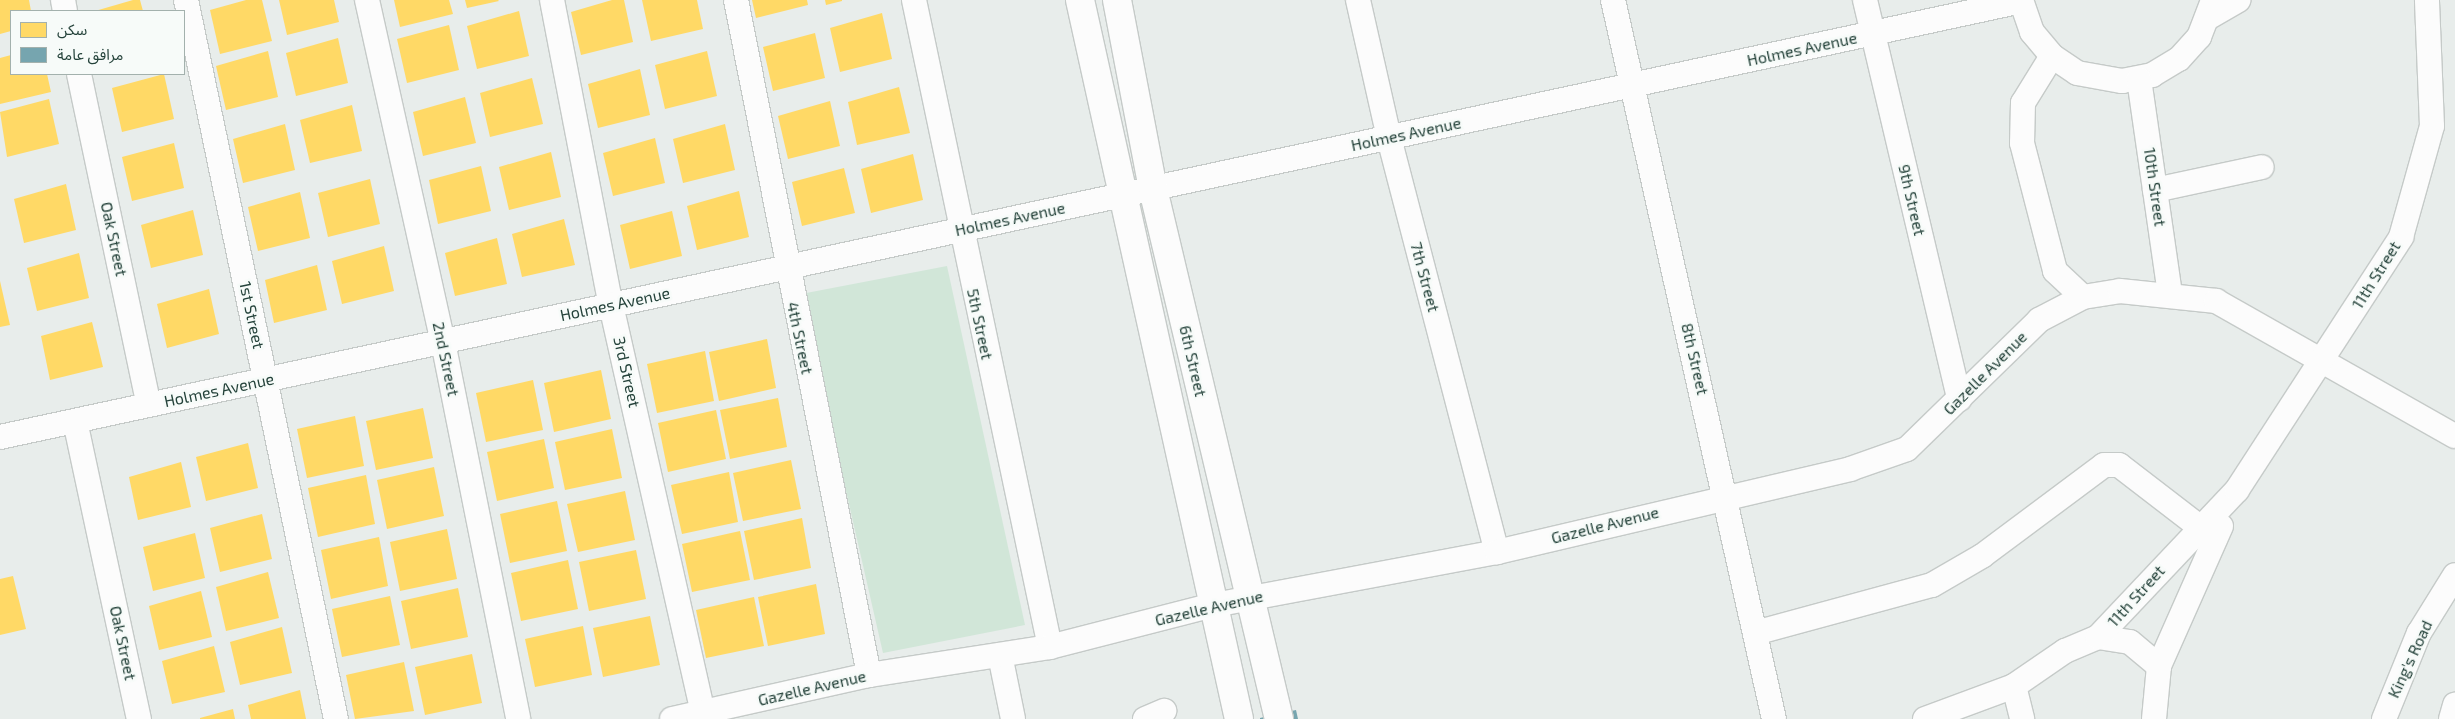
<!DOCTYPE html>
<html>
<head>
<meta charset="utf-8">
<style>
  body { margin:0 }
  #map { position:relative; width:2455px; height:719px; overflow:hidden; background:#e8edeb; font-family:"Exo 2","Noto Sans Arabic",sans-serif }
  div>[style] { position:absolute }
  .green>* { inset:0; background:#d1e6d8 }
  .homes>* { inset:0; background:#ffd966 }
  .public>* { inset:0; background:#76a5af }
  .roads { filter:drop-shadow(1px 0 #c5cac8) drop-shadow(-1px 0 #c5cac8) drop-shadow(0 1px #c5cac8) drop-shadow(0 -1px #c5cac8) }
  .minor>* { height:24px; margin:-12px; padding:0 12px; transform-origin:12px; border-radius:12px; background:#fcfcfc }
  .secondary>* { height:28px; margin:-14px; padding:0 14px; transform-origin:14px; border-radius:14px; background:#fcfcfc }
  span { translate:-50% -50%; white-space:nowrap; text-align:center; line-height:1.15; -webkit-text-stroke:5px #f7fbf9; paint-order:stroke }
  .street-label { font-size:16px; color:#24423a }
  .legend { position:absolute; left:10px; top:10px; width:175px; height:65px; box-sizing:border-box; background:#f7fbf9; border:1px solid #a3b1ad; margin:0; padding:6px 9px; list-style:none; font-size:15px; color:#24423a }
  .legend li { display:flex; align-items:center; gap:10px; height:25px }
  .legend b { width:25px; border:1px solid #a3b1ad }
</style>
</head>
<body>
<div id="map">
  <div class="green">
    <i style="clip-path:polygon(947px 266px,1025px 625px,883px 653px,801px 294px)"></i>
  </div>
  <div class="homes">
    <i style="clip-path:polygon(0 0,29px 0,31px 11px,11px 11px,11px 31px,0 34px)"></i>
    <i style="clip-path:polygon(140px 0,143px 11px,95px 11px,133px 0)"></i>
    <i style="clip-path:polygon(246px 0,262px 0,272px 41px,220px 54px,210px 10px)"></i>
    <i style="clip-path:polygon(279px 0,334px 0,339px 22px,287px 35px)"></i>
    <i style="clip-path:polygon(394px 0,449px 0,453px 14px,400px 27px)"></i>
    <i style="clip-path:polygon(465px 0,498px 0,499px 1px,467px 8px)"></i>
    <i style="clip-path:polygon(612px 0,624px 0,633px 42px,581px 55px,571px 12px)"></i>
    <i style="clip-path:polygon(642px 0,697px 0,703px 29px,651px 41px)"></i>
    <i style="clip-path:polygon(752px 0,807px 0,808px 5px,756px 18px)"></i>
    <i style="clip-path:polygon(825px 0,842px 0,842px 1px,826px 5px)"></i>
    <i style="clip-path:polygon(519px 11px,529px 56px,477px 69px,467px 26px)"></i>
    <i style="clip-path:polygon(882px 13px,892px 59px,840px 72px,830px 28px)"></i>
    <i style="clip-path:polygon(449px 25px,459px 70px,407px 83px,397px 39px)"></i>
    <i style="clip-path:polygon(815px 33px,825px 78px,773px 91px,763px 47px)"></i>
    <i style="clip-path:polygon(338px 38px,348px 83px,296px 96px,286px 53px)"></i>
    <i style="clip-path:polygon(268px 51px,278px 97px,226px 110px,216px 66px)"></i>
    <i style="clip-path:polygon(707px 51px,717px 96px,665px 109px,655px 65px)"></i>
    <i style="clip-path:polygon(11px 55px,11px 74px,47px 74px,51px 92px,0 104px,0 58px)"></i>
    <i style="clip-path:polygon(640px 69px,650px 115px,598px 128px,588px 84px)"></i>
    <i style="clip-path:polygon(164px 74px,174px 119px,122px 132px,112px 88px)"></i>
    <i style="clip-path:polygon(532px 78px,543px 124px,490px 137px,480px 93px)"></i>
    <i style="clip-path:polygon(899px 87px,910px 133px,857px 145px,848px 102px)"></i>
    <i style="clip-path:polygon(465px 97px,476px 143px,423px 156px,413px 112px)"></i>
    <i style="clip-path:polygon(49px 99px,59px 144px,7px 157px,0 112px)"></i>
    <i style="clip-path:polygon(830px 101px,840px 146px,788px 159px,778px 116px)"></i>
    <i style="clip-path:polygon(352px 105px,362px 151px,310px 163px,300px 120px)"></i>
    <i style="clip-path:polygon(285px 124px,295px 170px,243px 183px,233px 139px)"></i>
    <i style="clip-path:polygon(725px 124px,735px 170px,683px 183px,673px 139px)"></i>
    <i style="clip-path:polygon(655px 138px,665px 183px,613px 196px,603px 153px)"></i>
    <i style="clip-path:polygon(174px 143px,184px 188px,132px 201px,122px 157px)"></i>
    <i style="clip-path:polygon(551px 152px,561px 197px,509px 210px,499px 167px)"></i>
    <i style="clip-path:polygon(913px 154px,923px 200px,871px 213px,861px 169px)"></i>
    <i style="clip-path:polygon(481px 166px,491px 211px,438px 224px,429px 180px)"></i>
    <i style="clip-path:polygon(844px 168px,855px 213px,802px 226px,792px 182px)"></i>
    <i style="clip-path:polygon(370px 179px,380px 224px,328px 237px,318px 193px)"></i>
    <i style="clip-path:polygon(66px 184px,76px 230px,24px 243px,14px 199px)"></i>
    <i style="clip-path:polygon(739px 191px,749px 237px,697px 250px,687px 206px)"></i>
    <i style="clip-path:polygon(300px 192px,310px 238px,258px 251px,248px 207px)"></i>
    <i style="clip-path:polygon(193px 210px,203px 255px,151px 268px,141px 225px)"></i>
    <i style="clip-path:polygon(672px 211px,682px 256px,630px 269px,620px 225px)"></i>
    <i style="clip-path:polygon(564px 219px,575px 265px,522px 277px,512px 234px)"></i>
    <i style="clip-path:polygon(497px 238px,507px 284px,455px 296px,445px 253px)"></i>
    <i style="clip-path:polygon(384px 246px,394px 291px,342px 304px,332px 261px)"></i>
    <i style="clip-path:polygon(79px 253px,89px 298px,37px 311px,27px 268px)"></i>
    <i style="clip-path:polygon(317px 265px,327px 310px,274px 323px,265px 280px)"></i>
    <i style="clip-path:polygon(0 281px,10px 325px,0 327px)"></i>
    <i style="clip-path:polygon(209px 289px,219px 334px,167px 348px,157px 304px)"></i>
    <i style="clip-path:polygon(92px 322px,103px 367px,50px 380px,41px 336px)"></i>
    <i style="clip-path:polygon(767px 339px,776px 388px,719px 401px,709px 352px)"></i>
    <i style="clip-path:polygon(705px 351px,714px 401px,657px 413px,647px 364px)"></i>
    <i style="clip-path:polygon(601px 370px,611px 419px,554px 432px,544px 383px)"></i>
    <i style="clip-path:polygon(533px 380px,543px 430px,486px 442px,476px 393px)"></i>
    <i style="clip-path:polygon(778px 398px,787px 447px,730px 459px,720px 410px)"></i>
    <i style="clip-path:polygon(423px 408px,433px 458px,376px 470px,366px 421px)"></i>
    <i style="clip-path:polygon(716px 410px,726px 459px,668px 472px,658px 423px)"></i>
    <i style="clip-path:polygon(355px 416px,364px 466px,307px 478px,297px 429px)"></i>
    <i style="clip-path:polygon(612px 429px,622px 478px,565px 490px,555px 442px)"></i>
    <i style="clip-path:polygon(544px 439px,554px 488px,497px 501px,487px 452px)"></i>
    <i style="clip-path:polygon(248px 443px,258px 488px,206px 501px,196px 457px)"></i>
    <i style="clip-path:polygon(791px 460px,801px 509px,743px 521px,733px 473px)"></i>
    <i style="clip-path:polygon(181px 462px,191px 507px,138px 520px,129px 477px)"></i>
    <i style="clip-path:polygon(434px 467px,444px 516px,387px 529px,377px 480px)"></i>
    <i style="clip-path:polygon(729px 472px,738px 522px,682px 534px,671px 485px)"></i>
    <i style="clip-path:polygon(366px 475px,375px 524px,318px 537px,308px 488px)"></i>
    <i style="clip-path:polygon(625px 491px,635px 540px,578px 552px,567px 504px)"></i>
    <i style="clip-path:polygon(557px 501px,567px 551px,510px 563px,500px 514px)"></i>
    <i style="clip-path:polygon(262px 514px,272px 559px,220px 572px,210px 528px)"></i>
    <i style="clip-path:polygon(802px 518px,811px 568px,754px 580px,744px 531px)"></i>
    <i style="clip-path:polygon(447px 529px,457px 579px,400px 591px,390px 542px)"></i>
    <i style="clip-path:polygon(740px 531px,750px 580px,692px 592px,682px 544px)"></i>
    <i style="clip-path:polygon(195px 533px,205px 578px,153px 591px,143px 547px)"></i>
    <i style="clip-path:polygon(379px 537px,388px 586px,331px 599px,321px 550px)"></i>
    <i style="clip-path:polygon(636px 550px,646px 599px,589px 611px,579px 562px)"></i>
    <i style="clip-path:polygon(568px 560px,578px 609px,521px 621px,511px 573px)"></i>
    <i style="clip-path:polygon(268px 572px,279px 618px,226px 631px,216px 587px)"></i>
    <i style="clip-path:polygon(13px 576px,26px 629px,0 635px,0 579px)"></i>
    <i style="clip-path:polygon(816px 584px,825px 634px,768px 646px,758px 597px)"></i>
    <i style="clip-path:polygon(458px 588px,468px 637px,411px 649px,401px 601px)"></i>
    <i style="clip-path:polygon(201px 591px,212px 637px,159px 650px,149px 606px)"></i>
    <i style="clip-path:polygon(390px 596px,400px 645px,342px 657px,332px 609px)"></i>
    <i style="clip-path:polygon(754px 597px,764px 646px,706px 658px,696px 610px)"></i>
    <i style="clip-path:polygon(650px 616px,660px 665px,603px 677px,593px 628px)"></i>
    <i style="clip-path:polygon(583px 626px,592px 675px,535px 687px,525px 639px)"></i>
    <i style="clip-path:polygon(282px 627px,292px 673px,240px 685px,230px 642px)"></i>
    <i style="clip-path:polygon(214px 646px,225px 692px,172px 704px,162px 661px)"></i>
    <i style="clip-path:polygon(472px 654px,482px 703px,425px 715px,415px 667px)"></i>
    <i style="clip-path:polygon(404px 662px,414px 711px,355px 719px,346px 675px)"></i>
    <i style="clip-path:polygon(300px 690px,306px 719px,251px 719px,248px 705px)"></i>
    <i style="clip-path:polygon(233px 709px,235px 719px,200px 719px,200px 718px)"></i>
  </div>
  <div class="public">
    <i style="clip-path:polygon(1296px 710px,1298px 719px,1260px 719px,1260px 718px)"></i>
  </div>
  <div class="roads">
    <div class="minor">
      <i style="left:63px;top:0;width:11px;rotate:80deg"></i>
      <i style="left:186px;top:0;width:734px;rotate:78.22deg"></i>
      <i style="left:367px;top:0;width:350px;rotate:77.5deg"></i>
      <i style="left:443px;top:342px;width:384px;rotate:78.7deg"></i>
      <i style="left:552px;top:0;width:311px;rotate:79.1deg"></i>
      <i style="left:611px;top:305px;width:418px;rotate:77.3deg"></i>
      <i style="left:736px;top:0;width:688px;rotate:78.85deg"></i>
      <i style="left:914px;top:0;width:661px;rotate:78.13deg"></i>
      <i style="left:1358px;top:0;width:141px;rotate:77.3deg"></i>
      <i style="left:1389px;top:138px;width:428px;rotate:75.4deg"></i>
      <i style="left:1613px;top:0;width:737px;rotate:77.38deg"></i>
      <i style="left:1865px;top:0;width:410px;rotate:76.7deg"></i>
      <i style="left:2021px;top:0;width:34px;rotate:71deg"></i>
      <i style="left:2032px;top:32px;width:31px;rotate:50deg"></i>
      <i style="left:2052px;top:56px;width:30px;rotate:34deg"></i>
      <i style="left:2077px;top:73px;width:46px;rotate:10.1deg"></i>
      <i style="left:2122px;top:81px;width:31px;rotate:-11deg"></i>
      <i style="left:2152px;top:75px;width:31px;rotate:-31deg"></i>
      <i style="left:2179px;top:59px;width:30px;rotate:-48deg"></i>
      <i style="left:2199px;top:37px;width:40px;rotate:-69deg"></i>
      <i style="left:2209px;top:17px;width:34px;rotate:-30deg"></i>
      <i style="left:2052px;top:56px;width:55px;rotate:121.7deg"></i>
      <i style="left:2023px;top:103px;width:40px;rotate:91.4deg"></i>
      <i style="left:2022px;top:143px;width:132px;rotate:75.5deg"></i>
      <i style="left:2055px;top:271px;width:38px;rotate:43deg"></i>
      <i style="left:79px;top:74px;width:338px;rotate:78.1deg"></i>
      <i style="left:2139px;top:79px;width:218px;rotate:81.8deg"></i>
      <i style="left:2155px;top:190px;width:109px;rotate:-12.1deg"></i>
      <i style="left:75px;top:421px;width:305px;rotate:77.9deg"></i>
      <i style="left:0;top:437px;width:2067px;rotate:-12.17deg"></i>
      <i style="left:1755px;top:633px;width:183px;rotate:-15.2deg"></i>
      <i style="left:1932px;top:585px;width:58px;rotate:-30.1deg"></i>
      <i style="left:1982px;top:556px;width:152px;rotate:-36.7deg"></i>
      <i style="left:2104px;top:465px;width:15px"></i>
      <i style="left:2119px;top:465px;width:121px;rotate:37.6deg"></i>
      <i style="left:2098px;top:637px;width:32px;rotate:9deg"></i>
      <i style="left:2130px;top:642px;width:38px;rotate:40deg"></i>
      <i style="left:1000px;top:655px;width:65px;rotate:78.5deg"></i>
      <i style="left:2014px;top:686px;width:34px;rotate:76deg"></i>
      <i style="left:672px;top:719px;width:202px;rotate:-12.6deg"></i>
      <i style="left:869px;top:675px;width:183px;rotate:-8.8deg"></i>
      <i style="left:1050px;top:647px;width:169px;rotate:-14.4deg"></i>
      <i style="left:1214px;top:605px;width:288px;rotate:-10.6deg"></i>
      <i style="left:1497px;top:552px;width:363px;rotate:-13.2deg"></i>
      <i style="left:1850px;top:469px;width:60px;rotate:-19.3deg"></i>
      <i style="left:1907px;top:449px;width:185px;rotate:-44.3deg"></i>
      <i style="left:2039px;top:320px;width:50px;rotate:-27.6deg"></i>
      <i style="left:2083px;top:297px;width:37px;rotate:-9deg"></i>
      <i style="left:2120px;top:291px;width:97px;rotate:5.9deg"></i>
      <i style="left:2216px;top:301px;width:274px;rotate:29.5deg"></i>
      <i style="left:1145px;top:719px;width:21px;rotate:-23deg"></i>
      <i style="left:1925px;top:719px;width:95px;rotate:-20.3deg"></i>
      <i style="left:2014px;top:686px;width:62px;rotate:-34.5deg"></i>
      <i style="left:2065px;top:651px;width:36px;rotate:-23deg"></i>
      <i style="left:2098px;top:637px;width:202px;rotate:-46.6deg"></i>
      <i style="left:2237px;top:490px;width:302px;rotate:-57deg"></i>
      <i style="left:2401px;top:237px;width:115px;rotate:-74.4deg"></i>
      <i style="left:2432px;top:126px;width:126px;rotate:-92.3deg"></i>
      <i style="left:2154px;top:719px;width:53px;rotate:-84.6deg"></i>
      <i style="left:2159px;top:666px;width:153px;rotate:-66.1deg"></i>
      <i style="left:2384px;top:719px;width:93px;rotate:-67.9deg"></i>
      <i style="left:2419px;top:633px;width:68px;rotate:-58.2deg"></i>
      <i style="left:2451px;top:719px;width:15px;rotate:-74deg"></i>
    </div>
    <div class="secondary">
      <i style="left:1080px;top:0;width:736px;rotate:77.53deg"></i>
      <i style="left:1117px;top:0;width:192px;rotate:79.2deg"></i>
      <i style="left:1153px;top:189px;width:545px;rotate:76.63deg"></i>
    </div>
  </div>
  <div class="street-label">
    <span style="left:1802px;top:49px;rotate:-12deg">Holmes Avenue</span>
    <span style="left:1406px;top:134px;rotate:-12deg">Holmes Avenue</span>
    <span style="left:2155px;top:187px;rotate:82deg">10th Street</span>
    <span style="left:1912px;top:200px;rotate:77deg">9th Street</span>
    <span style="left:1010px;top:219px;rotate:-12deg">Holmes Avenue</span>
    <span style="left:114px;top:239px;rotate:78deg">Oak Street</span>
    <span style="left:2376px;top:275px;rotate:-58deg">11th Street</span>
    <span style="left:1425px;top:277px;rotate:75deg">7th Street</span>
    <span style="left:615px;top:304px;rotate:-12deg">Holmes Avenue</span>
    <span style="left:252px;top:315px;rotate:78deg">1st Street</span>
    <span style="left:980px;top:324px;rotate:78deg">5th Street</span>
    <span style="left:800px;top:338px;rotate:78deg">4th Street</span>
    <span style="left:446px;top:359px;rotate:78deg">2nd Street</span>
    <span style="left:1695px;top:359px;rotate:77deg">8th Street</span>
    <span style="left:1193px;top:361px;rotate:77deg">6th Street</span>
    <span style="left:627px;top:372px;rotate:77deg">3rd Street</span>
    <span style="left:1985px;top:373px;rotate:-45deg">Gazelle Avenue</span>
    <span style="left:219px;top:390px;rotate:-12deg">Holmes Avenue</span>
    <span style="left:1605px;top:525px;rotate:-14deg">Gazelle Avenue</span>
    <span style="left:2136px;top:596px;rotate:-48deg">11th Street</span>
    <span style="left:1209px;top:608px;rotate:-13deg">Gazelle Avenue</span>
    <span style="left:123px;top:643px;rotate:78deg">Oak Street</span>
    <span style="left:2410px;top:659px;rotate:-65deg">King's Road</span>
    <span style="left:812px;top:688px;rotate:-13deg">Gazelle Avenue</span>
  </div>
  <ul class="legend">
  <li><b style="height:14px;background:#ffd966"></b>سكن</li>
  <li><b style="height:14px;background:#76a5af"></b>مرافق عامة</li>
  </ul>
</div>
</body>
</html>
